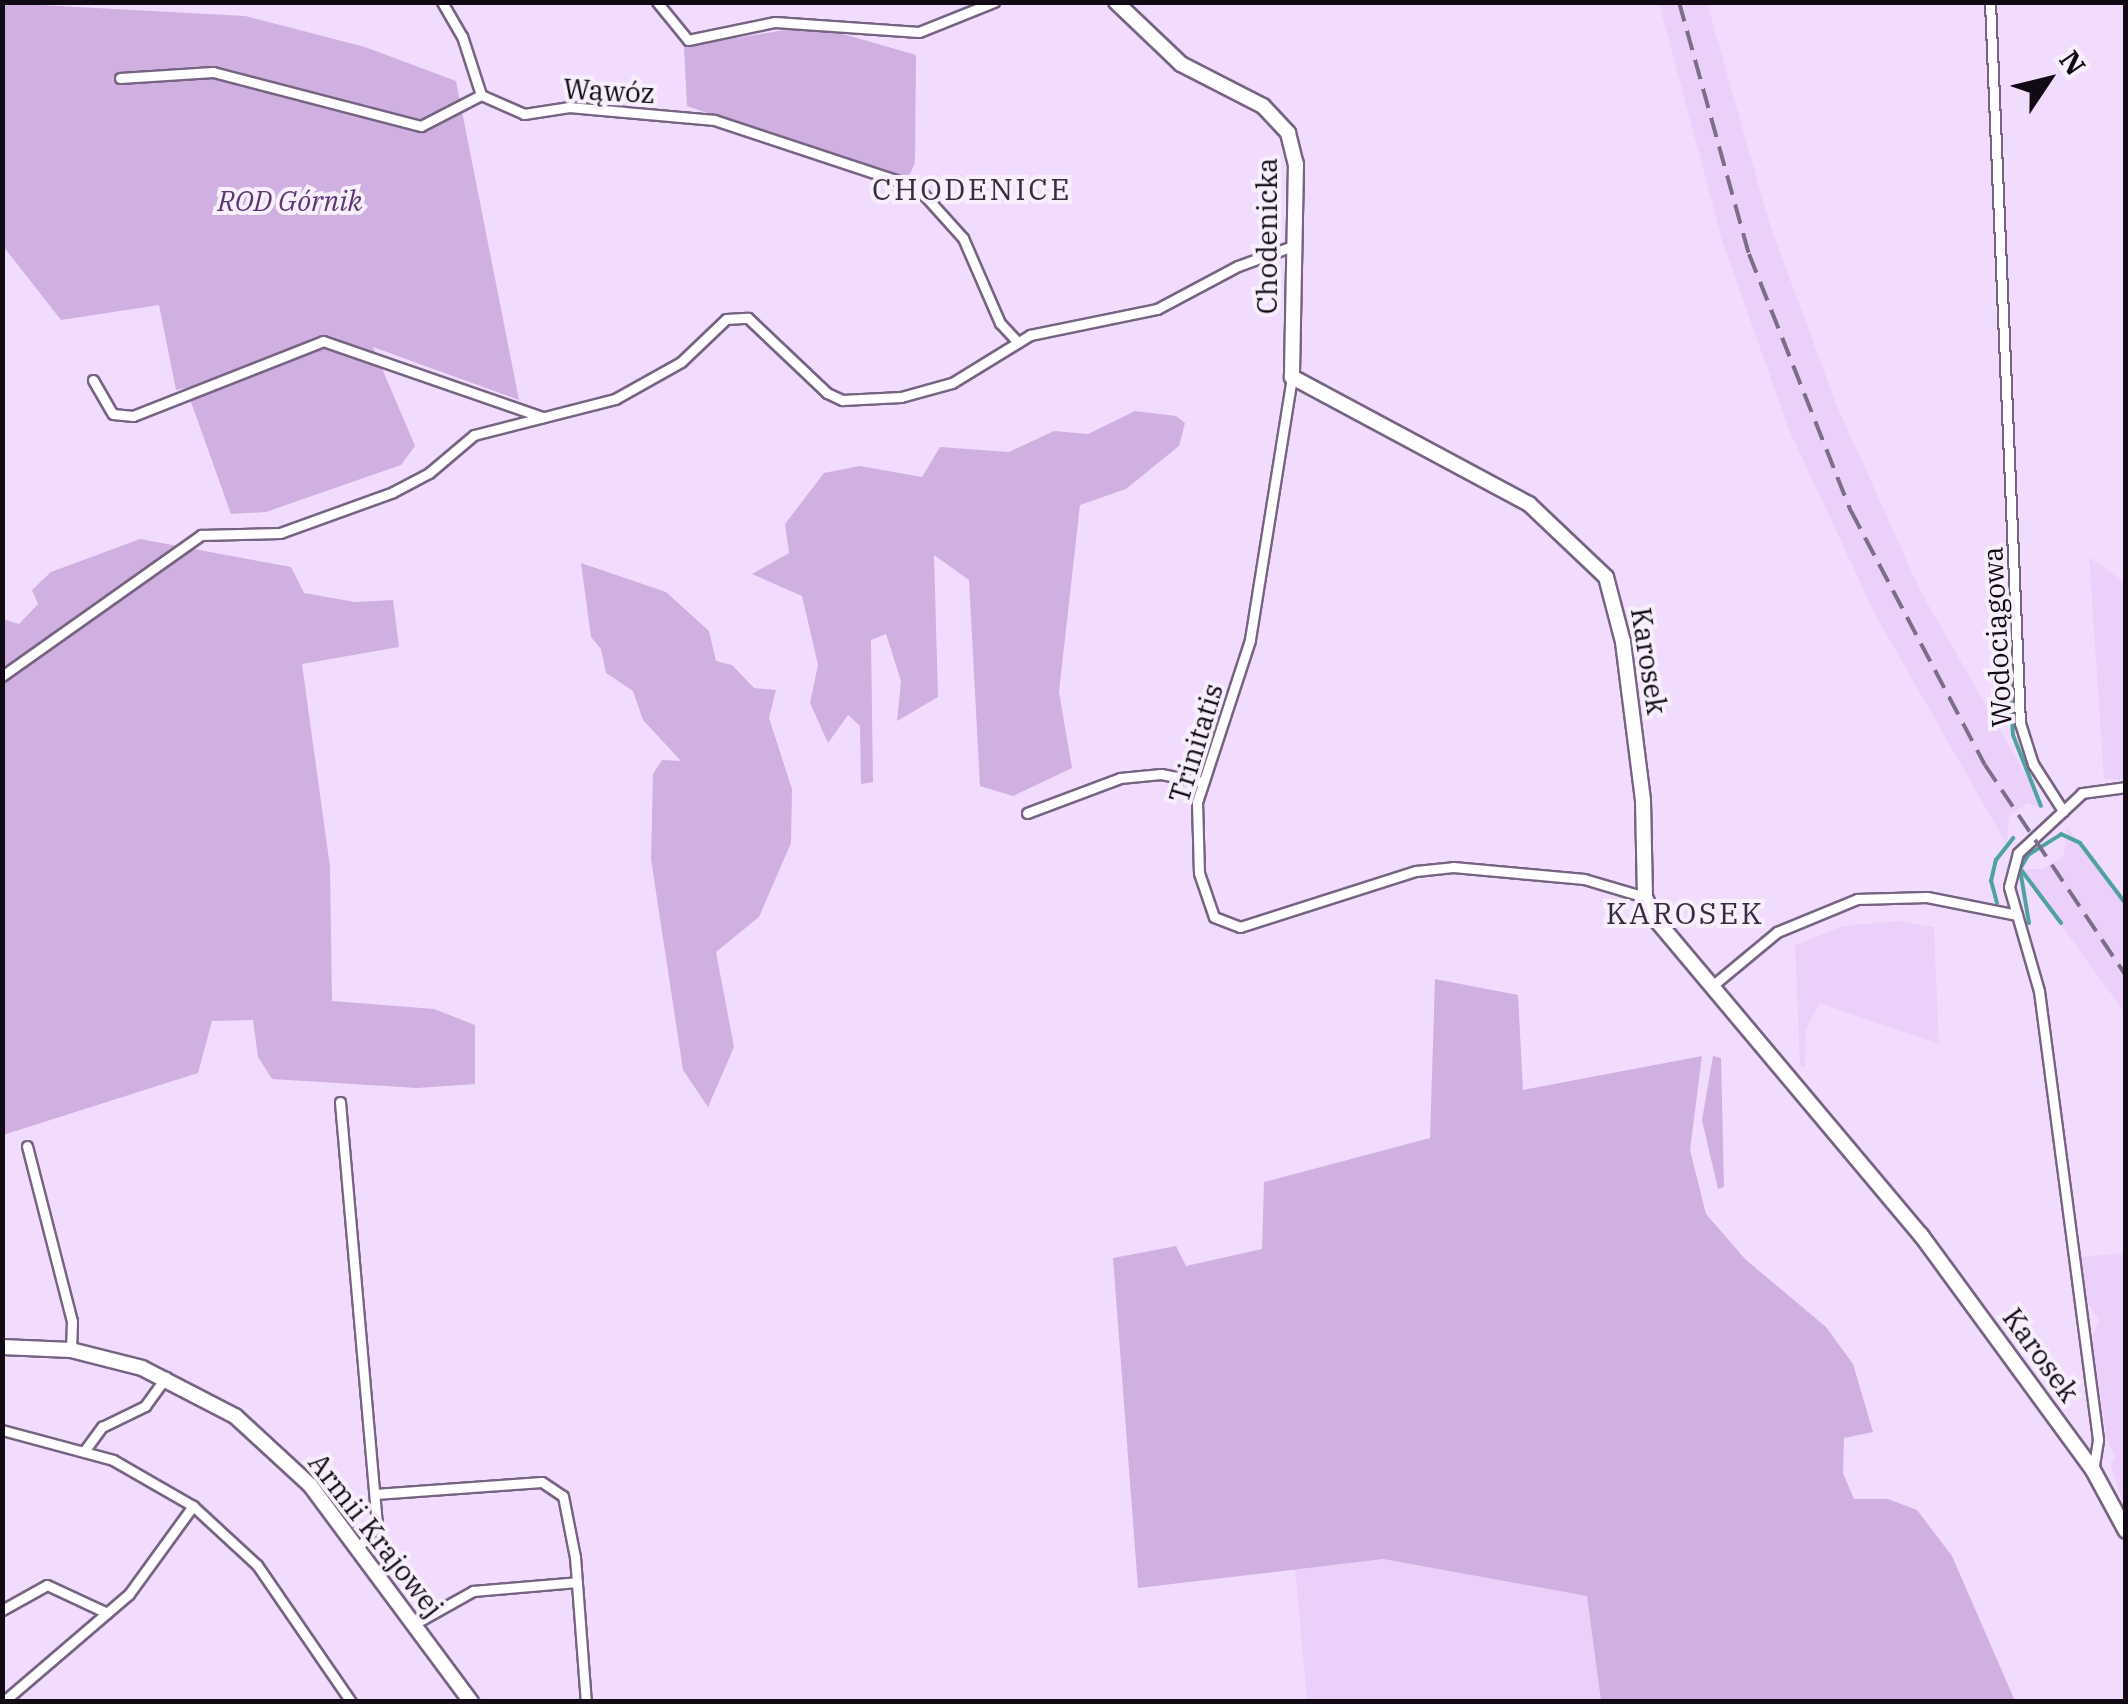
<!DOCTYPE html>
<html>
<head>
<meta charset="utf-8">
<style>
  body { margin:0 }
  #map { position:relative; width:2128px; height:1704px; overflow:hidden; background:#f1dcfe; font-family:"IBM Plex Serif",serif }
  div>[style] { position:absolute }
  .built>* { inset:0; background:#ebd1fa }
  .green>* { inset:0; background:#cfb0e1 }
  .stream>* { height:4px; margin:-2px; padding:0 2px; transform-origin:2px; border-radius:2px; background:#4ea29f }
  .roads { filter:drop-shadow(2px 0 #776482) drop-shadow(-2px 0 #776482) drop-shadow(0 2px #776482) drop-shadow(0 -2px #776482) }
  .street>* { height:9px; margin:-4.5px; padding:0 4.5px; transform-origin:4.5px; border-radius:4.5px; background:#fff }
  .secondary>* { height:14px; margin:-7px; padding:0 7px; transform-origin:7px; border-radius:7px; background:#fff }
  .rail>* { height:4px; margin-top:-2px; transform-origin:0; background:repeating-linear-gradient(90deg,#7c6e84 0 20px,transparent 0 30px) }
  span { translate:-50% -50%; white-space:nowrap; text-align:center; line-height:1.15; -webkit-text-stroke:8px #f7effc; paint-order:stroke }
  .street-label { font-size:28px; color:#110a15 }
  .park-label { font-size:28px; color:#5f3675; font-style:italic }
  .neighbourhood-label { font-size:30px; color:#3b2a45; letter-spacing:2.5px }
  .frame { position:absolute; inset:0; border:5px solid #110a15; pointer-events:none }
  .north { position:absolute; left:1998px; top:30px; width:100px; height:100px; -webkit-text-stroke:8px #f7effc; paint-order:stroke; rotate:55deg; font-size:28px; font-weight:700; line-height:40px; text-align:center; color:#110a15 }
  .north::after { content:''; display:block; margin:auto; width:35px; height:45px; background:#110a15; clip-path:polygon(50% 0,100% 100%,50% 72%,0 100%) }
</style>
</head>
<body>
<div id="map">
  <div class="built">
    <i style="clip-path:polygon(1659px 3px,1707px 3px,1770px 225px,1837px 406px,1921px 592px,2046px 810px,2028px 803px,2009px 816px,2007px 845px,1876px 616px,1789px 430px,1722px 240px)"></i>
    <i style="clip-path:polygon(2125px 511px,2125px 780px,2104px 779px,2089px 557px,2123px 581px)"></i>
    <i style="clip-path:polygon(2068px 828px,2125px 903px,2125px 1013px,2020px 869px,2044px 869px,2063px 856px)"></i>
    <i style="clip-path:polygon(1898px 921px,1934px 927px,1939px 1044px,1819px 1003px,1806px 1030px,1805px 1068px,1800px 1065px,1795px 945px,1844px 926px)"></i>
    <i style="clip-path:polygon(2125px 1253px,2125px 1509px,2110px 1463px,2116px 1458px,2107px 1441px,2092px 1337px,2099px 1321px,2086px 1299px,2081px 1257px)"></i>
    <i style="clip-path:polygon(1383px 1559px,1587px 1596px,1601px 1701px,1307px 1701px,1295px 1568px)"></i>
  </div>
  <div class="green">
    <i style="clip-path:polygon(3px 3px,245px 16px,365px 47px,456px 81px,519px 400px,373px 347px,415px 446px,401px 465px,266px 512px,231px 514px,186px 388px,176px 390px,159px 305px,61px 320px,3px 246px)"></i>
    <i style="clip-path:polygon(792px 29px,843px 34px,916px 55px,915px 163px,906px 182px,687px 106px,684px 46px)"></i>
    <i style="clip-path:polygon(1135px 411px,1176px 416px,1185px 423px,1179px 446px,1126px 489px,1080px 505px,1059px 692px,1072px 768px,1013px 796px,980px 786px,969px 580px,934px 555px,938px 697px,897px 721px,901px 681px,886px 634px,871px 640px,873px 782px,861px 784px,860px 726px,848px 715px,828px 743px,810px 703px,818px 665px,802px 596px,752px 574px,789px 553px,785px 524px,824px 473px,860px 466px,922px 477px,940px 447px,1009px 452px,1054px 431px,1088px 434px)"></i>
    <i style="clip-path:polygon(140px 539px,291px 567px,304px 593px,355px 602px,393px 600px,399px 647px,302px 664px,330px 867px,332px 1001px,434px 1009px,475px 1025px,475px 1084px,417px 1088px,272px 1079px,258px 1057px,253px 1020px,212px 1021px,198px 1073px,3px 1135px,3px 619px,19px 624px,38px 604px,32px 590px,51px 572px)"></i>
    <i style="clip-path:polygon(581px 563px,666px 592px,709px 631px,716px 661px,732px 665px,754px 688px,776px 690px,769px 718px,792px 789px,791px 843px,759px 917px,716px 952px,734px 1047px,708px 1107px,683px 1070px,651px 859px,653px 774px,662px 760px,681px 761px,643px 720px,633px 691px,606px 673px,601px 649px,591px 637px)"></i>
    <i style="clip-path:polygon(1435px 979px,1518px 995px,1523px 1090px,1702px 1056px,1690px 1150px,1706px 1214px,1746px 1260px,1826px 1327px,1853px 1364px,1873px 1432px,1844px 1438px,1843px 1473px,1854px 1499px,1888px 1499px,1917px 1510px,1952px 1556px,2015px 1701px,1601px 1701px,1587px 1596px,1383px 1559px,1138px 1588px,1113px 1258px,1176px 1246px,1186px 1266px,1262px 1249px,1264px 1182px,1430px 1138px)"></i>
    <i style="clip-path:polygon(1713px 1056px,1721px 1058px,1724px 1187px,1718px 1189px,1702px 1120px)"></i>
  </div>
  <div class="stream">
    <i style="left:2009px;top:676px;width:59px;rotate:86.1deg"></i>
    <i style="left:2013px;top:735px;width:76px;rotate:68.5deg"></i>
    <i style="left:2022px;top:871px;width:65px;rotate:53.1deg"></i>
    <i style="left:1997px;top:903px;width:23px;rotate:-105deg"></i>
    <i style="left:1991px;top:881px;width:22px;rotate:-77deg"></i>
    <i style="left:1996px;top:860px;width:28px;rotate:-52deg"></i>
    <i style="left:2029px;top:923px;width:55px;rotate:-99.5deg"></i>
    <i style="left:2020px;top:869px;width:16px;rotate:-60deg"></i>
    <i style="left:2028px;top:855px;width:39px;rotate:-32deg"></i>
    <i style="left:2061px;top:834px;width:21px;rotate:25deg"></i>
    <i style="left:2080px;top:843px;width:76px;rotate:53deg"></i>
  </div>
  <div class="roads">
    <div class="street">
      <i style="left:442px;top:2px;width:39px;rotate:60deg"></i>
      <i style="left:462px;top:36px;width:62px;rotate:72.1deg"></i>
      <i style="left:657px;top:2px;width:49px;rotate:50.8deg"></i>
      <i style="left:688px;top:40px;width:89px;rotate:-11.7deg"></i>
      <i style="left:775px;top:22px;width:144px;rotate:4deg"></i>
      <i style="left:919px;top:32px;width:81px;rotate:-21.8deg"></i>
      <i style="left:1990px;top:2px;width:722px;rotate:87.62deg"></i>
      <i style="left:2020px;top:723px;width:43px;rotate:72.4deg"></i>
      <i style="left:2033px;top:764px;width:56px;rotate:57.4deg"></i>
      <i style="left:2063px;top:811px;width:62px;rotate:137deg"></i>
      <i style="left:2018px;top:853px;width:35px;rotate:105deg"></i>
      <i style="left:2009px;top:887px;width:108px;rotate:73.9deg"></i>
      <i style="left:2039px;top:991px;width:453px;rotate:82.5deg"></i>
      <i style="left:2098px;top:1440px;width:30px;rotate:99deg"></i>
      <i style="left:120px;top:78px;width:93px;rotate:-3.7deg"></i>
      <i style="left:213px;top:72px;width:215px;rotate:14.6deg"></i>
      <i style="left:421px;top:126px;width:68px;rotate:-27.3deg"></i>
      <i style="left:481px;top:95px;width:47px;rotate:23.8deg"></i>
      <i style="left:524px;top:114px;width:46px;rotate:-8.8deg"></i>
      <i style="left:569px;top:107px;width:146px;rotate:5.1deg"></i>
      <i style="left:714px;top:120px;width:214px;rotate:18.3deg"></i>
      <i style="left:917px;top:187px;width:69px;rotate:48deg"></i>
      <i style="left:963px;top:238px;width:93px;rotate:66.5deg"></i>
      <i style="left:1000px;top:323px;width:25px;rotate:47deg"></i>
      <i style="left:1292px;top:377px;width:266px;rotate:99.1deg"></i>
      <i style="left:1250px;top:640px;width:170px;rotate:108.1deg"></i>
      <i style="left:1197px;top:802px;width:71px;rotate:88.4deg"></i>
      <i style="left:1199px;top:873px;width:46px;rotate:71.2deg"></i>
      <i style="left:1214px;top:917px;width:28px;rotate:21deg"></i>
      <i style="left:1240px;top:927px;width:185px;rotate:-17.7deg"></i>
      <i style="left:1416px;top:871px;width:37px;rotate:-6deg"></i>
      <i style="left:1453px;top:867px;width:132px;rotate:5.2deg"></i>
      <i style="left:1584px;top:879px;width:64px;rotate:16.4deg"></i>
      <i style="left:93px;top:380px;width:39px;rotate:60deg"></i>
      <i style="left:113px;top:414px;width:20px;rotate:6deg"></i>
      <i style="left:133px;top:416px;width:204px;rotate:-21.5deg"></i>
      <i style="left:323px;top:341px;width:233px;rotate:19.1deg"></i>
      <i style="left:2px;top:676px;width:244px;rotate:-35.3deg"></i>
      <i style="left:201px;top:535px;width:79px;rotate:-1.5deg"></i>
      <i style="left:280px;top:533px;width:120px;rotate:-19.9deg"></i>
      <i style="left:393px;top:492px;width:41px;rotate:-27.8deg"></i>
      <i style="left:429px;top:473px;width:59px;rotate:-40.2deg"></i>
      <i style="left:474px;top:435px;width:146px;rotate:-14.3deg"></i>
      <i style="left:615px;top:399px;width:76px;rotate:-29.3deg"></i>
      <i style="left:681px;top:362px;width:62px;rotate:-43.7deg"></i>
      <i style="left:726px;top:319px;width:22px;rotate:-3deg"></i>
      <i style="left:748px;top:318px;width:109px;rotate:43.5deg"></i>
      <i style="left:827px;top:393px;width:17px;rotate:25deg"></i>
      <i style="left:842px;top:400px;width:59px;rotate:-2.9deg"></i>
      <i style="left:901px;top:397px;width:53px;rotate:-15.4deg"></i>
      <i style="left:952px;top:383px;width:92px;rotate:-31.6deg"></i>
      <i style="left:1030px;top:335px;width:130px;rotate:-11.6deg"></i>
      <i style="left:1157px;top:309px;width:92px;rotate:-28deg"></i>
      <i style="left:1238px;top:266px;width:59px;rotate:-20deg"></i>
      <i style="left:2063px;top:811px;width:26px;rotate:-43deg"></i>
      <i style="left:2082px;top:793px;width:44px;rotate:-7.8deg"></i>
      <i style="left:1027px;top:813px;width:99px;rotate:-20.6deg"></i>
      <i style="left:1120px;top:778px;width:41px;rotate:-5.6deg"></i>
      <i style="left:1161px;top:774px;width:43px;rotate:10.8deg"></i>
      <i style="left:1712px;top:986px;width:85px;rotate:-39.7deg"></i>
      <i style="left:1777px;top:932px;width:87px;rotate:-22.4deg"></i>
      <i style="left:1857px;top:899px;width:70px;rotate:-1.6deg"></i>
      <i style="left:1927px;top:897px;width:92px;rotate:11.3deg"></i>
      <i style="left:340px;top:1102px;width:426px;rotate:85deg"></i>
      <i style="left:377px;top:1526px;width:28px;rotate:131deg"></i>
      <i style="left:27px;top:1146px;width:181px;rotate:75.6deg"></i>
      <i style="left:72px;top:1321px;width:29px;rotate:92deg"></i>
      <i style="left:2px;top:1430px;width:115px;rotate:15.1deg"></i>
      <i style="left:113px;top:1460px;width:92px;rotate:29.9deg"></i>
      <i style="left:193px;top:1506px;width:87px;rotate:42.7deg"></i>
      <i style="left:257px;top:1565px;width:166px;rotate:55.5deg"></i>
      <i style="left:85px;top:1450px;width:29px;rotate:-54deg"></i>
      <i style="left:102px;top:1427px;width:48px;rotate:-26deg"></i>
      <i style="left:145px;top:1406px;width:36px;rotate:-54deg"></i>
      <i style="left:375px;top:1494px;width:167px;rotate:-4.1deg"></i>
      <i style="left:542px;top:1482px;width:25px;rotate:34deg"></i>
      <i style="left:563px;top:1496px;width:62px;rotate:78.9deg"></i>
      <i style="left:575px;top:1557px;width:145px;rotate:85.7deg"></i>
      <i style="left:2px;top:1610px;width:51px;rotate:-29.1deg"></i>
      <i style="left:47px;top:1585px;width:66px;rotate:25deg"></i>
      <i style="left:414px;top:1624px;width:68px;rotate:-29.2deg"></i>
      <i style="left:473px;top:1591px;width:104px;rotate:-4.9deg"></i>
      <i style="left:3px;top:1702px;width:166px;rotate:-40.6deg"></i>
      <i style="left:129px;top:1594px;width:109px;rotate:-54deg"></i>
    </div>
    <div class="secondary">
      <i style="left:1116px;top:2px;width:90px;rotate:43.6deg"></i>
      <i style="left:1181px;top:64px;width:92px;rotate:27.1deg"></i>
      <i style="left:1263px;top:106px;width:37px;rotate:47deg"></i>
      <i style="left:1288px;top:133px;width:32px;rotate:76deg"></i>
      <i style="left:1296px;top:164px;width:213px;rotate:91.1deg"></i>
      <i style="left:1292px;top:377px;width:269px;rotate:28.2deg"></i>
      <i style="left:1529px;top:504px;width:106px;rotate:43.5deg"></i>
      <i style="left:1606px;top:577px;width:67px;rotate:75.3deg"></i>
      <i style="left:1623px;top:642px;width:160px;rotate:82.8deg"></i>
      <i style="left:1643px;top:801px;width:96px;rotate:88.8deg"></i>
      <i style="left:1645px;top:897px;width:21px;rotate:67deg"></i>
      <i style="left:1653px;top:916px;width:417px;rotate:50deg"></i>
      <i style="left:1921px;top:1235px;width:291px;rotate:53.8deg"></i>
      <i style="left:2093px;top:1470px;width:69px;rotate:61.6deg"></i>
      <i style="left:2px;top:1347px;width:69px;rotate:2.5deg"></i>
      <i style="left:71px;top:1350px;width:73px;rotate:14.2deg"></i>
      <i style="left:142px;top:1368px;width:105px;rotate:27.3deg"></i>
      <i style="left:235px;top:1416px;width:102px;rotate:42.6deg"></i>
      <i style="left:310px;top:1485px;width:270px;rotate:53.4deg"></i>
    </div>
  </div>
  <div class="rail">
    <i style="left:1679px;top:2px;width:262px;rotate:74.5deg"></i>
    <i style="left:1749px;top:254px;width:277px;rotate:68.4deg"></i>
    <i style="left:1851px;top:511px;width:287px;rotate:62.2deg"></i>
    <i style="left:1985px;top:765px;width:254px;rotate:56.2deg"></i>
  </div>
  <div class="street-label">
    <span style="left:609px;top:91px;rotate:3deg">Wąwóz</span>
    <span style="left:1267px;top:236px;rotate:-90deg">Chodenicka</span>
    <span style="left:1997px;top:637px;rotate:-93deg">Wodociągowa</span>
    <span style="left:1649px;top:661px;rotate:81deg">Karosek</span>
    <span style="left:1196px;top:743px;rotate:-73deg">Trinitatis</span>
    <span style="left:2041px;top:1355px;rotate:54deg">Karosek</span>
    <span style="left:376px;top:1535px;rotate:52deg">Armii Krajowej</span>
  </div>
  <div class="park-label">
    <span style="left:290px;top:201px">ROD Górnik</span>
  </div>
  <div class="neighbourhood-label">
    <span style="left:972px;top:189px">CHODENICE</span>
    <span style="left:1685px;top:913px">KAROSEK</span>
  </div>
  <div class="frame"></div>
  <div class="north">N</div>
</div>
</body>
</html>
